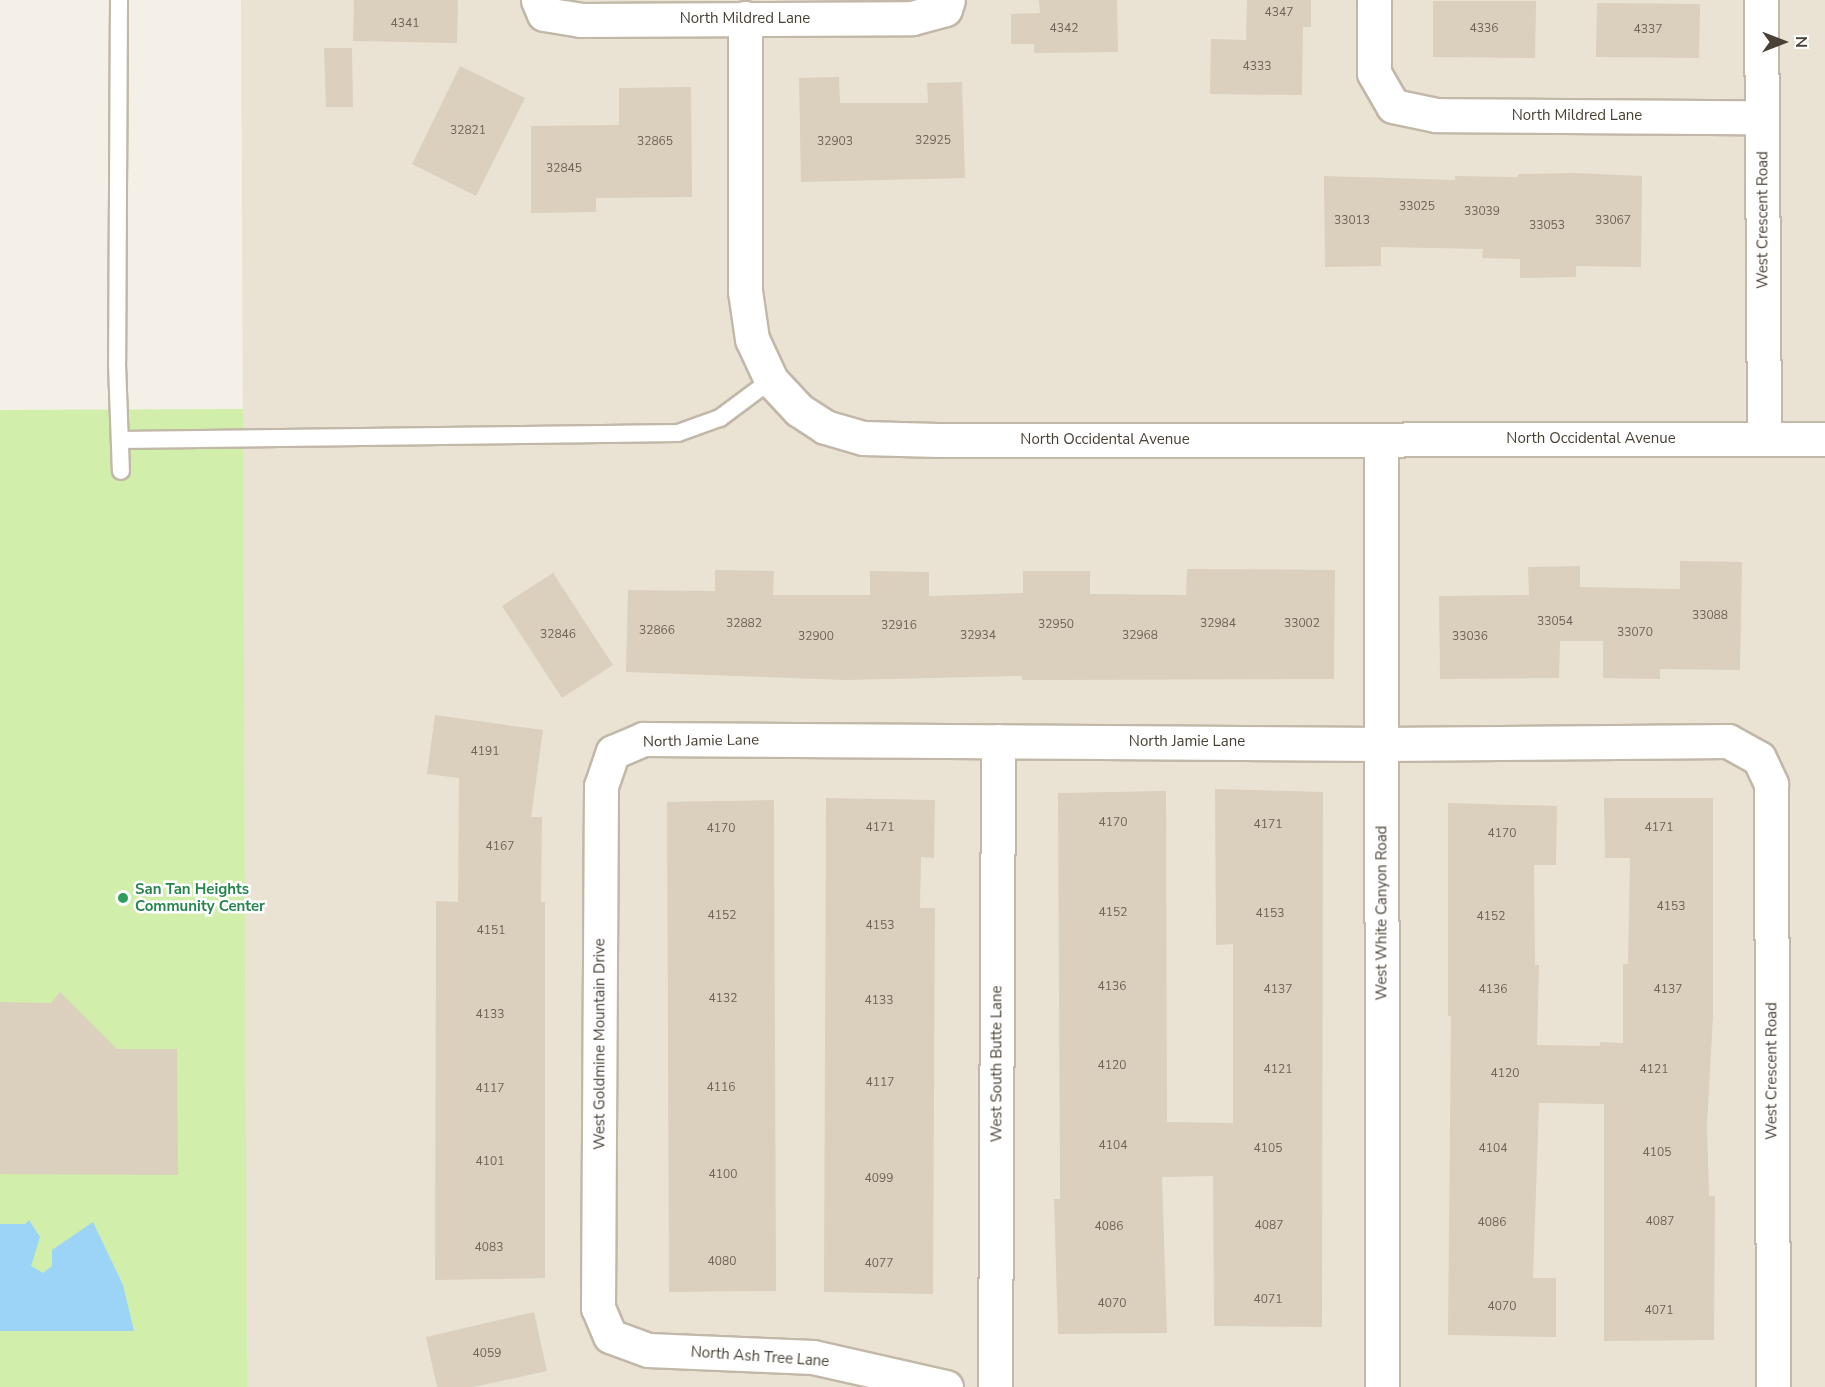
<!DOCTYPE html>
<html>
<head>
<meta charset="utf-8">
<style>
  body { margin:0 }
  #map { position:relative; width:1825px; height:1387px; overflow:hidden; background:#f5f0e7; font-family:"Nunito Sans",sans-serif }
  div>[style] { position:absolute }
  .residential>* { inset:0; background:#eae3d4 }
  .green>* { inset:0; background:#d1eeab }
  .water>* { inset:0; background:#9cd4f8 }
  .building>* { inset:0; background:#dbcfbe }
  .roads { filter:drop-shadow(2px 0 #c2b8a8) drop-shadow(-2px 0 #c2b8a8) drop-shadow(0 2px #c2b8a8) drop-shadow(0 -2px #c2b8a8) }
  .service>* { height:16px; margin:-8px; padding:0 8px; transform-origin:8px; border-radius:8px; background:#fff }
  .minor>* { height:33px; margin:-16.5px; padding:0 16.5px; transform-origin:16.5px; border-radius:16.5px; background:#fff }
  .dots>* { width:16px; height:16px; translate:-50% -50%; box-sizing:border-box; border:3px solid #fff; border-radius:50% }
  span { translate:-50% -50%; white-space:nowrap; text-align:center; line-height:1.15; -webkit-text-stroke:5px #fff; paint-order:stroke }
  .number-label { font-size:12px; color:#6e6457 }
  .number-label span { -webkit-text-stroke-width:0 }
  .street-label { font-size:15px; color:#494135 }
  .leisure-label { font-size:15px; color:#27864d; font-weight:700 }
  .left { translate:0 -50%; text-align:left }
  .north { position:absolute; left:1753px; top:12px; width:60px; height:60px; -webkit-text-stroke:4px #fff; paint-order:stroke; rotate:90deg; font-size:16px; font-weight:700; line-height:24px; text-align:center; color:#494135 }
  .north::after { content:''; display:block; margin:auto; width:21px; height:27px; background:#494135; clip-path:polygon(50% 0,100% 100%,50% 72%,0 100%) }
</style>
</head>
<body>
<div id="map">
  <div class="residential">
    <i style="clip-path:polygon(241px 0,1825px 0,1825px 1387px,247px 1387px)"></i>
  </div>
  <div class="green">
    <i style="clip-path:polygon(243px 409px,247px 1387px,0 1387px,0 410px)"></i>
  </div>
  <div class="water">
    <i style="clip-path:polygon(29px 1220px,40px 1237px,31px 1266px,43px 1273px,52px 1266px,52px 1250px,93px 1222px,123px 1285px,134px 1331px,0 1331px,0 1224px,25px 1224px)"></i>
  </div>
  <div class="building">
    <i style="clip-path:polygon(354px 0,458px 0,457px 43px,353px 41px)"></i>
    <i style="clip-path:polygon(1039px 0,1117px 0,1118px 52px,1034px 53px,1034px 44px,1011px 44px,1011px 14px,1040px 13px)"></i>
    <i style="clip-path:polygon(1247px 0,1311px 0,1311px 27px,1303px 27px,1302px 95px,1210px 94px,1211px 39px,1246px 40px)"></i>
    <i style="clip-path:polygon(1433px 1px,1536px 1px,1535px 58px,1433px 57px)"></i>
    <i style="clip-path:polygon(1597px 3px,1700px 4px,1699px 58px,1596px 57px)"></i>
    <i style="clip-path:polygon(324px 48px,352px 48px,353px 107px,326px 107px)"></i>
    <i style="clip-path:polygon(460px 66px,525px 98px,476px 196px,412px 164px)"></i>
    <i style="clip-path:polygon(839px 77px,840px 103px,928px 103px,927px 83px,962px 82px,965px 178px,801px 182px,799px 78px)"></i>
    <i style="clip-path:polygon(691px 87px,692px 197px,596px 198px,596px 212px,531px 213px,531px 126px,619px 125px,619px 88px)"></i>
    <i style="clip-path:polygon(1574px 173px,1642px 176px,1641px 267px,1576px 266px,1576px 277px,1520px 278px,1520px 259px,1482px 258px,1483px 249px,1381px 247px,1381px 266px,1325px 267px,1324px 176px,1455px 180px,1455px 176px,1518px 177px,1518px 174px)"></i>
    <i style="clip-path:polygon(1680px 561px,1742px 562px,1740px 670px,1660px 669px,1660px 679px,1603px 678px,1603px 641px,1560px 641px,1559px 678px,1440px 679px,1439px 596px,1529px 595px,1528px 567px,1580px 566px,1580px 587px,1680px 589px)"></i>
    <i style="clip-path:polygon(1187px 569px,1335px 570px,1334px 679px,1022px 680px,1022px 676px,846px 680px,626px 672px,628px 590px,715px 591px,715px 570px,774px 571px,773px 595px,870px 595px,870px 571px,929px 572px,929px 596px,1023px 593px,1023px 571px,1090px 571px,1090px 594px,1186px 595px)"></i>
    <i style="clip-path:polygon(553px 573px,613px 665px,562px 698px,502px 606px)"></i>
    <i style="clip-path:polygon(435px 715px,543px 730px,531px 817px,542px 817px,541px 902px,545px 902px,545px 1278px,435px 1280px,436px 901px,458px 902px,459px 778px,427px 774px)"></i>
    <i style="clip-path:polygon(1215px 789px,1323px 792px,1322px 1327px,1214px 1326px,1213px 1176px,1162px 1177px,1167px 1333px,1058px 1334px,1054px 1199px,1060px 1199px,1058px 793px,1166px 791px,1167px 1122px,1233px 1123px,1233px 944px,1216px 945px)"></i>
    <i style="clip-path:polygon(826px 798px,935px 800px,934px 858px,921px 857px,920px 908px,935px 908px,933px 1294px,824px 1292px)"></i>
    <i style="clip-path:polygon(1604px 798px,1713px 798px,1713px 1016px,1707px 1124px,1709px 1196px,1715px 1196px,1714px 1340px,1604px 1341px,1604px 1104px,1539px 1103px,1533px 1278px,1556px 1278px,1556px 1337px,1448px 1335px,1451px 1016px,1448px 1016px,1448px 803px,1557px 806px,1556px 865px,1534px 865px,1535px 965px,1539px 965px,1537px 1045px,1600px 1046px,1600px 1042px,1623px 1043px,1623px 964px,1628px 964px,1630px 858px,1605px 858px)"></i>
    <i style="clip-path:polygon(774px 800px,776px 1291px,669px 1292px,667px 802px)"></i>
    <i style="clip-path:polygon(60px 992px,117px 1049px,177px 1049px,178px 1175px,0 1174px,0 1002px,51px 1003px)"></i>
    <i style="clip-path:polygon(534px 1312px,547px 1371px,473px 1387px,437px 1387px,426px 1337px)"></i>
  </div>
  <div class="roads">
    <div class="service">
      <i style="left:119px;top:0;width:364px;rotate:90.3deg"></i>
      <i style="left:117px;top:364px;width:107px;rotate:87.9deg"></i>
      <i style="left:120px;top:440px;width:558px;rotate:-0.72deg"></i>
      <i style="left:678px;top:433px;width:45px;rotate:-19.7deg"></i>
      <i style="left:720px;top:418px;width:64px;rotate:-36.7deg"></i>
    </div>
    <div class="minor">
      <i style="left:538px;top:0;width:15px;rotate:67deg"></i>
      <i style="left:544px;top:14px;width:36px;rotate:9deg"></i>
      <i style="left:580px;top:20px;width:332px;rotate:-0.3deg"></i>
      <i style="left:912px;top:18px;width:34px;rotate:-15deg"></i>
      <i style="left:945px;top:9px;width:9px;rotate:-72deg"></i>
      <i style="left:1374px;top:0;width:73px;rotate:90deg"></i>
      <i style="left:1374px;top:73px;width:38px;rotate:60deg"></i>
      <i style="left:1393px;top:106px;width:44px;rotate:11.8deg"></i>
      <i style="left:1436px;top:115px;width:326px;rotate:0.4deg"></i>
      <i style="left:1761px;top:0;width:439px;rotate:89.6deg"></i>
      <i style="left:745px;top:18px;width:273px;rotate:90deg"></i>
      <i style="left:745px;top:291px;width:49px;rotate:81.7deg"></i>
      <i style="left:752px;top:339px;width:45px;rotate:65.1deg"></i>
      <i style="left:771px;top:380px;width:41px;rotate:47deg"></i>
      <i style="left:799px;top:410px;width:31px;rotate:33deg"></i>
      <i style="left:825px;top:427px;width:40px;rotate:16deg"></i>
      <i style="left:863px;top:438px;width:75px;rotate:1.5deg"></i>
      <i style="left:938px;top:440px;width:887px;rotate:-0.06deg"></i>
      <i style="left:1381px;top:440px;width:947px;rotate:89.94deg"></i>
      <i style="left:946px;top:1387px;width:136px;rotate:-167.3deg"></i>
      <i style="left:813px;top:1357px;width:165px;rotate:-177.6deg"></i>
      <i style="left:648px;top:1350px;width:40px;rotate:-159.8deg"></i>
      <i style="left:610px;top:1336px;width:30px;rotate:-113deg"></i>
      <i style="left:598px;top:1308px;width:522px;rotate:-89.67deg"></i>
      <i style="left:601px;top:786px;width:36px;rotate:-71deg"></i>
      <i style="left:613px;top:752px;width:33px;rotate:-23deg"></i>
      <i style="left:643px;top:739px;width:739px;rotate:0.39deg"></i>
      <i style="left:1382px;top:744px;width:346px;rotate:-0.5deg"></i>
      <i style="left:1728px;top:741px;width:35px;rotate:29deg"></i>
      <i style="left:1759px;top:758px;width:29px;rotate:65deg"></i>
      <i style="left:1771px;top:784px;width:603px;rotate:89.81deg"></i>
      <i style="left:995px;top:1387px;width:646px;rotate:-89.73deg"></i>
    </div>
  </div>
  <div class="dots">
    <i style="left:123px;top:898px;background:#2e9e5b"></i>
  </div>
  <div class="number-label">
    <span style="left:1279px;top:13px">4347</span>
    <span style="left:405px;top:24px">4341</span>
    <span style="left:1064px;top:29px">4342</span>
    <span style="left:1484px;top:29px">4336</span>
    <span style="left:1648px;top:30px">4337</span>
    <span style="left:1257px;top:67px">4333</span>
    <span style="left:468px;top:131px">32821</span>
    <span style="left:933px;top:141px">32925</span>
    <span style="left:655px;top:142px">32865</span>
    <span style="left:835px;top:142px">32903</span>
    <span style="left:564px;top:169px">32845</span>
    <span style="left:1417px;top:207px">33025</span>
    <span style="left:1482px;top:212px">33039</span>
    <span style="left:1352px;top:221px">33013</span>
    <span style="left:1613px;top:221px">33067</span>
    <span style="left:1547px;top:226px">33053</span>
    <span style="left:1710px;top:616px">33088</span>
    <span style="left:1555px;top:622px">33054</span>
    <span style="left:744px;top:624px">32882</span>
    <span style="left:1218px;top:624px">32984</span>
    <span style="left:1302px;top:624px">33002</span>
    <span style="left:1056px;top:625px">32950</span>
    <span style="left:899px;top:626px">32916</span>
    <span style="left:657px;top:631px">32866</span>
    <span style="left:1635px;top:633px">33070</span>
    <span style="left:558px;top:635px">32846</span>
    <span style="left:978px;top:636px">32934</span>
    <span style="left:1140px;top:636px">32968</span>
    <span style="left:816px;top:637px">32900</span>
    <span style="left:1470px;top:637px">33036</span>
    <span style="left:485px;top:752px">4191</span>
    <span style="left:1113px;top:823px">4170</span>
    <span style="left:1268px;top:825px">4171</span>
    <span style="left:880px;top:828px">4171</span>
    <span style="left:1659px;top:828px">4171</span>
    <span style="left:721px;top:829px">4170</span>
    <span style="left:1502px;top:834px">4170</span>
    <span style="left:500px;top:847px">4167</span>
    <span style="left:1671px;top:907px">4153</span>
    <span style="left:1113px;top:913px">4152</span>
    <span style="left:1270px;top:914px">4153</span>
    <span style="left:722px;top:916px">4152</span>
    <span style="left:1491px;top:917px">4152</span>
    <span style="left:880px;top:926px">4153</span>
    <span style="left:491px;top:931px">4151</span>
    <span style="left:1112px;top:987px">4136</span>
    <span style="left:1278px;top:990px">4137</span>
    <span style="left:1493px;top:990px">4136</span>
    <span style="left:1668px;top:990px">4137</span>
    <span style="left:723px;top:999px">4132</span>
    <span style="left:879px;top:1001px">4133</span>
    <span style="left:490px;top:1015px">4133</span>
    <span style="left:1112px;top:1066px">4120</span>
    <span style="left:1278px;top:1070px">4121</span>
    <span style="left:1654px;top:1070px">4121</span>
    <span style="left:1505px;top:1074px">4120</span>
    <span style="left:880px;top:1083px">4117</span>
    <span style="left:721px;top:1088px">4116</span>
    <span style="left:490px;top:1089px">4117</span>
    <span style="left:1113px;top:1146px">4104</span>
    <span style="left:1268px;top:1149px">4105</span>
    <span style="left:1493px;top:1149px">4104</span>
    <span style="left:1657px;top:1153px">4105</span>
    <span style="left:490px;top:1162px">4101</span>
    <span style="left:723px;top:1175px">4100</span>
    <span style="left:879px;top:1179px">4099</span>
    <span style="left:1660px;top:1222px">4087</span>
    <span style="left:1492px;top:1223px">4086</span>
    <span style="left:1269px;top:1226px">4087</span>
    <span style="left:1109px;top:1227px">4086</span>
    <span style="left:489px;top:1248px">4083</span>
    <span style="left:722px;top:1262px">4080</span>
    <span style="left:879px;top:1264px">4077</span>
    <span style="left:1268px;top:1300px">4071</span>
    <span style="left:1112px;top:1304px">4070</span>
    <span style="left:1502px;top:1307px">4070</span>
    <span style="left:1659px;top:1311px">4071</span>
    <span style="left:487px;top:1354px">4059</span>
  </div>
  <div class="street-label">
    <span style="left:745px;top:19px">North Mildred Lane</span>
    <span style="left:1577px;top:116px">North Mildred Lane</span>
    <span style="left:1763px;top:220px;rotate:-90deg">West Crescent Road</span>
    <span style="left:1591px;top:439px">North Occidental Avenue</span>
    <span style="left:1105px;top:440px">North Occidental Avenue</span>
    <span style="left:701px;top:741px;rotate:-1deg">North Jamie Lane</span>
    <span style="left:1187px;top:742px">North Jamie Lane</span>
    <span style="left:1382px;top:913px;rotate:-90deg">West White Canyon Road</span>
    <span style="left:600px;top:1044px;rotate:-90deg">West Goldmine Mountain Drive</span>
    <span style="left:997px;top:1064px;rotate:-90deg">West South Butte Lane</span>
    <span style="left:1772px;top:1071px;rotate:-90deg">West Crescent Road</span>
    <span style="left:760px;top:1357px;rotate:4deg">North Ash Tree Lane</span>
  </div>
  <div class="leisure-label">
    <span class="left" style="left:135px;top:898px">San Tan Heights<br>Community Center</span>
  </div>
  <div class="north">N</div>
</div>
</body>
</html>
